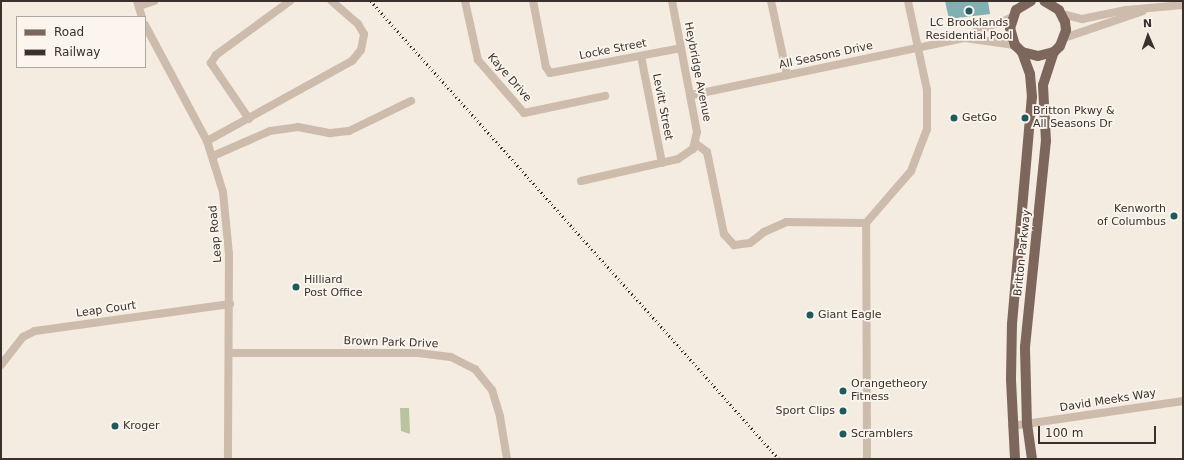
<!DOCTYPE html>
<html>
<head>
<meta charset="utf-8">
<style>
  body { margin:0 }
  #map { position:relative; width:1184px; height:460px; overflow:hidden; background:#f4ebe1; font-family:"DejaVu Sans",sans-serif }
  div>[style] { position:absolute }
  .green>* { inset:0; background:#b8c4a0 }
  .water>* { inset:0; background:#7fb0b2 }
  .minor>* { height:8px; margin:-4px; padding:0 4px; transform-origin:4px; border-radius:4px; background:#cdbbac }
  .major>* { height:10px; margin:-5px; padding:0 5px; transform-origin:5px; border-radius:5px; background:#7d675c }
  .rail>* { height:2.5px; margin-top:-1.25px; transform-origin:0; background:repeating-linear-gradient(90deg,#3b302b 0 1px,transparent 0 4px) }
  .dots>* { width:11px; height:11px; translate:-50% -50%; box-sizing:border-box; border:2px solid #fbf5ee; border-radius:50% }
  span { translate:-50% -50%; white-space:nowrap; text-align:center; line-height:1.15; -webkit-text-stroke:3.5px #fbf5ee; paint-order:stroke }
  .poi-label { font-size:11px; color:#3b302b }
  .left { translate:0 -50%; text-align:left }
  .right { translate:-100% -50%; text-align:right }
  .street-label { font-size:11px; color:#3b302b }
  .frame { position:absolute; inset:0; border:2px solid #3b302b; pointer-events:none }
  .legend { position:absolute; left:16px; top:16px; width:130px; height:52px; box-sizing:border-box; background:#fbf5ee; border:1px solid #aea6a0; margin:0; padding:5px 7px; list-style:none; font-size:12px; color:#3b302b }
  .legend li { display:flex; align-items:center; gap:8px; height:20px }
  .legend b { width:20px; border:1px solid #aea6a0 }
  .north { position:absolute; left:1128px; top:16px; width:40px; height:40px; -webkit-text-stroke:3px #fbf5ee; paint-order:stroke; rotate:358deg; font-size:11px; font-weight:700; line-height:16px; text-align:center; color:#3b302b }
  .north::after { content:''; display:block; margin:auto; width:14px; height:18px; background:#3b302b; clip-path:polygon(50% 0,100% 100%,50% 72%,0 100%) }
  .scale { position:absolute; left:1038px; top:426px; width:118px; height:18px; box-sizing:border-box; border:2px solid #3b302b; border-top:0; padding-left:5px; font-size:12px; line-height:14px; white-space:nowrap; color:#3b302b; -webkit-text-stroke:3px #fbf5ee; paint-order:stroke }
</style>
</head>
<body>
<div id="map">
  <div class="green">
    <i style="clip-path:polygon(400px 408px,409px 408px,410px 434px,401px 431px)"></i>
  </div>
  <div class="water">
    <i style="clip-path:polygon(945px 1px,988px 1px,990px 14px,949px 19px)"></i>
  </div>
  <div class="minor">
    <i style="left:137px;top:1px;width:17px;rotate:73deg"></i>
    <i style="left:465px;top:1px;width:60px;rotate:77.6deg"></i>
    <i style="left:478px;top:60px;width:70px;rotate:49deg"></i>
    <i style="left:524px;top:113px;width:83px;rotate:-11.9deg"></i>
    <i style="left:533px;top:1px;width:67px;rotate:78.9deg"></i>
    <i style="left:546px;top:67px;width:7px;rotate:56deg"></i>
    <i style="left:550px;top:73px;width:133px;rotate:-10.8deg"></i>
    <i style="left:771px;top:1px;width:76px;rotate:77.8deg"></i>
    <i style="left:139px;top:6px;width:16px;rotate:-18deg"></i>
    <i style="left:1062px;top:14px;width:21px;rotate:14deg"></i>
    <i style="left:1082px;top:19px;width:45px;rotate:-11.6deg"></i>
    <i style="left:1126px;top:10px;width:57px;rotate:-5deg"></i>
    <i style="left:145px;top:25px;width:132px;rotate:61.9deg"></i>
    <i style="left:207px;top:141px;width:53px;rotate:72.6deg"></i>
    <i style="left:223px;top:192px;width:62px;rotate:84.5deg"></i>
    <i style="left:229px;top:254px;width:205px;rotate:90.3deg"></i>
    <i style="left:965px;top:38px;width:50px;rotate:8deg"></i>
    <i style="left:1064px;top:38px;width:83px;rotate:-18.9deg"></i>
    <i style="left:641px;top:56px;width:109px;rotate:78.9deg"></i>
    <i style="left:692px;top:95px;width:279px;rotate:-11.8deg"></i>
    <i style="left:965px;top:38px;width:14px;rotate:-30deg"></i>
    <i style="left:977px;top:31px;width:36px;rotate:-21deg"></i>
    <i style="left:249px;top:119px;width:68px;rotate:-124.2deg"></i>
    <i style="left:211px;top:63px;width:9px;rotate:-58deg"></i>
    <i style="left:216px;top:55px;width:92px;rotate:-36.1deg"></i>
    <i style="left:207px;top:141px;width:166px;rotate:-28.9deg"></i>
    <i style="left:352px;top:61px;width:14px;rotate:-51deg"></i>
    <i style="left:361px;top:50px;width:16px;rotate:-79deg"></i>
    <i style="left:364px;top:34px;width:12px;rotate:-121deg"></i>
    <i style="left:358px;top:24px;width:35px;rotate:-139deg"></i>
    <i style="left:695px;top:143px;width:15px;rotate:37deg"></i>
    <i style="left:707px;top:152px;width:84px;rotate:78.3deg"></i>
    <i style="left:724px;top:234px;width:15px;rotate:48deg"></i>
    <i style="left:734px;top:245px;width:16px;rotate:-7deg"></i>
    <i style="left:750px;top:243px;width:18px;rotate:-38deg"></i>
    <i style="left:764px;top:232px;width:24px;rotate:-24deg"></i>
    <i style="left:786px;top:222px;width:80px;rotate:0.7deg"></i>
    <i style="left:213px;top:156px;width:62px;rotate:-23.7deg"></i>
    <i style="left:270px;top:131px;width:28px;rotate:-8deg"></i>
    <i style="left:298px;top:127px;width:33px;rotate:11deg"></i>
    <i style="left:330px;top:133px;width:19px;rotate:-6deg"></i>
    <i style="left:349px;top:131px;width:69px;rotate:-25.8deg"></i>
    <i style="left:581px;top:181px;width:99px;rotate:-12.8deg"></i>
    <i style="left:678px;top:159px;width:18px;rotate:-34deg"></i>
    <i style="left:693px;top:149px;width:17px;rotate:-77deg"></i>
    <i style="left:697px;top:132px;width:133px;rotate:-100.8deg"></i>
    <i style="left:229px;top:353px;width:189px"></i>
    <i style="left:418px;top:353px;width:33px;rotate:7deg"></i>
    <i style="left:451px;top:357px;width:27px;rotate:27deg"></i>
    <i style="left:475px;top:369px;width:27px;rotate:51deg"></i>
    <i style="left:492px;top:390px;width:28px;rotate:73deg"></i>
    <i style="left:500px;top:417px;width:43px;rotate:80.5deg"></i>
    <i style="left:1px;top:365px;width:36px;rotate:-52deg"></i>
    <i style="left:23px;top:337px;width:13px;rotate:-27deg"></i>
    <i style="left:35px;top:331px;width:197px;rotate:-7.9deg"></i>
    <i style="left:1012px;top:426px;width:173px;rotate:-8.3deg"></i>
    <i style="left:867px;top:459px;width:236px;rotate:-90.2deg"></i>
    <i style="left:866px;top:223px;width:69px;rotate:-49.1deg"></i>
    <i style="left:911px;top:171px;width:45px;rotate:-69.1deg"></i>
    <i style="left:927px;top:129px;width:39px;rotate:-90deg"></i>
    <i style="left:927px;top:90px;width:91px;rotate:-102.1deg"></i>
  </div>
  <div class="major">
    <i style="left:1031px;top:1px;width:17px;rotate:149deg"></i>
    <i style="left:1016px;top:10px;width:19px;rotate:108deg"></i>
    <i style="left:1010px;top:28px;width:18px;rotate:74deg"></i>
    <i style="left:1015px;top:45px;width:10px;rotate:45deg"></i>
    <i style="left:1022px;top:52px;width:16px;rotate:14deg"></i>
    <i style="left:1038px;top:56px;width:16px;rotate:-14deg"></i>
    <i style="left:1054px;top:52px;width:8px;rotate:-45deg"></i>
    <i style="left:1060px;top:46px;width:17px;rotate:-69deg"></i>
    <i style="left:1066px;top:30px;width:8px;rotate:-97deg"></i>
    <i style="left:1065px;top:22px;width:13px;rotate:-117deg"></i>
    <i style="left:1059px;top:10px;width:17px;rotate:-149deg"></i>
    <i style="left:1015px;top:459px;width:80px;rotate:-92.9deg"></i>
    <i style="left:1011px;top:379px;width:55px;rotate:-89deg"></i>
    <i style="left:1012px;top:324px;width:228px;rotate:-85deg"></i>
    <i style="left:1032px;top:97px;width:23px;rotate:-95deg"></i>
    <i style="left:1030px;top:74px;width:23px;rotate:-110deg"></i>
    <i style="left:1032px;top:459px;width:34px;rotate:-98deg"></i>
    <i style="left:1027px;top:425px;width:78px;rotate:-91.5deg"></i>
    <i style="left:1025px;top:347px;width:207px;rotate:-84.2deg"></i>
    <i style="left:1046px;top:141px;width:56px;rotate:-93.1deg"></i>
    <i style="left:1043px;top:85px;width:35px;rotate:-72deg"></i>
  </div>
  <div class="rail">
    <i style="left:371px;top:1px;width:613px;rotate:48.3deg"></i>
  </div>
  <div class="dots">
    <i style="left:969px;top:11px;background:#1f5a5e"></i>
    <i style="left:954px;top:118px;background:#1f5a5e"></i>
    <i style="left:1025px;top:118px;background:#1f5a5e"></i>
    <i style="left:1174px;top:216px;background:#1f5a5e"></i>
    <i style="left:296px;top:287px;background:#1f5a5e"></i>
    <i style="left:810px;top:315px;background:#1f5a5e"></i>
    <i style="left:843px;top:391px;background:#1f5a5e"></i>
    <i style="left:843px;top:411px;background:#1f5a5e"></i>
    <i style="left:115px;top:426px;background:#1f5a5e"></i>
    <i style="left:843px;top:434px;background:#1f5a5e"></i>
  </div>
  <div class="poi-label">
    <span style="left:969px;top:30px">LC Brooklands<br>Residential Pool</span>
    <span class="left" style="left:1033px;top:118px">Britton Pkwy &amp;<br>All Seasons Dr</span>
    <span class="left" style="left:962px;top:118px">GetGo</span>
    <span class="right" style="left:1166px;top:216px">Kenworth<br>of Columbus</span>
    <span class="left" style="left:304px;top:287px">Hilliard<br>Post Office</span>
    <span class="left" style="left:818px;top:315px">Giant Eagle</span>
    <span class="left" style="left:851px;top:391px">Orangetheory<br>Fitness</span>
    <span class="right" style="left:835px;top:411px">Sport Clips</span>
    <span class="left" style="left:123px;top:426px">Kroger</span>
    <span class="left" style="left:851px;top:434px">Scramblers</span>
  </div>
  <div class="street-label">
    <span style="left:613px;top:50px;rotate:-11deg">Locke Street</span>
    <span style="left:826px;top:56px;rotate:-12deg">All Seasons Drive</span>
    <span style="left:697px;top:72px;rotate:79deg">Heybridge Avenue</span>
    <span style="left:509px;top:78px;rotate:49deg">Kaye Drive</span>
    <span style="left:662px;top:107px;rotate:79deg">Levitt Street</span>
    <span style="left:216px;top:234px;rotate:-95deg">Leap Road</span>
    <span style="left:1023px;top:253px;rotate:-84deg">Britton Parkway</span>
    <span style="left:106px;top:310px;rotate:-8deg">Leap Court</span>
    <span style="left:391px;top:343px;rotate:2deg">Brown Park Drive</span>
    <span style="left:1108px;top:401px;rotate:-9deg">David Meeks Way</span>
  </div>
  <div class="frame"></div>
  <ul class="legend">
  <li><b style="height:5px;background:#7d675c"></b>Road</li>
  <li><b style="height:5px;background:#3b302b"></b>Railway</li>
  </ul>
  <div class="north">N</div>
  <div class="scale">100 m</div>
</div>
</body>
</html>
